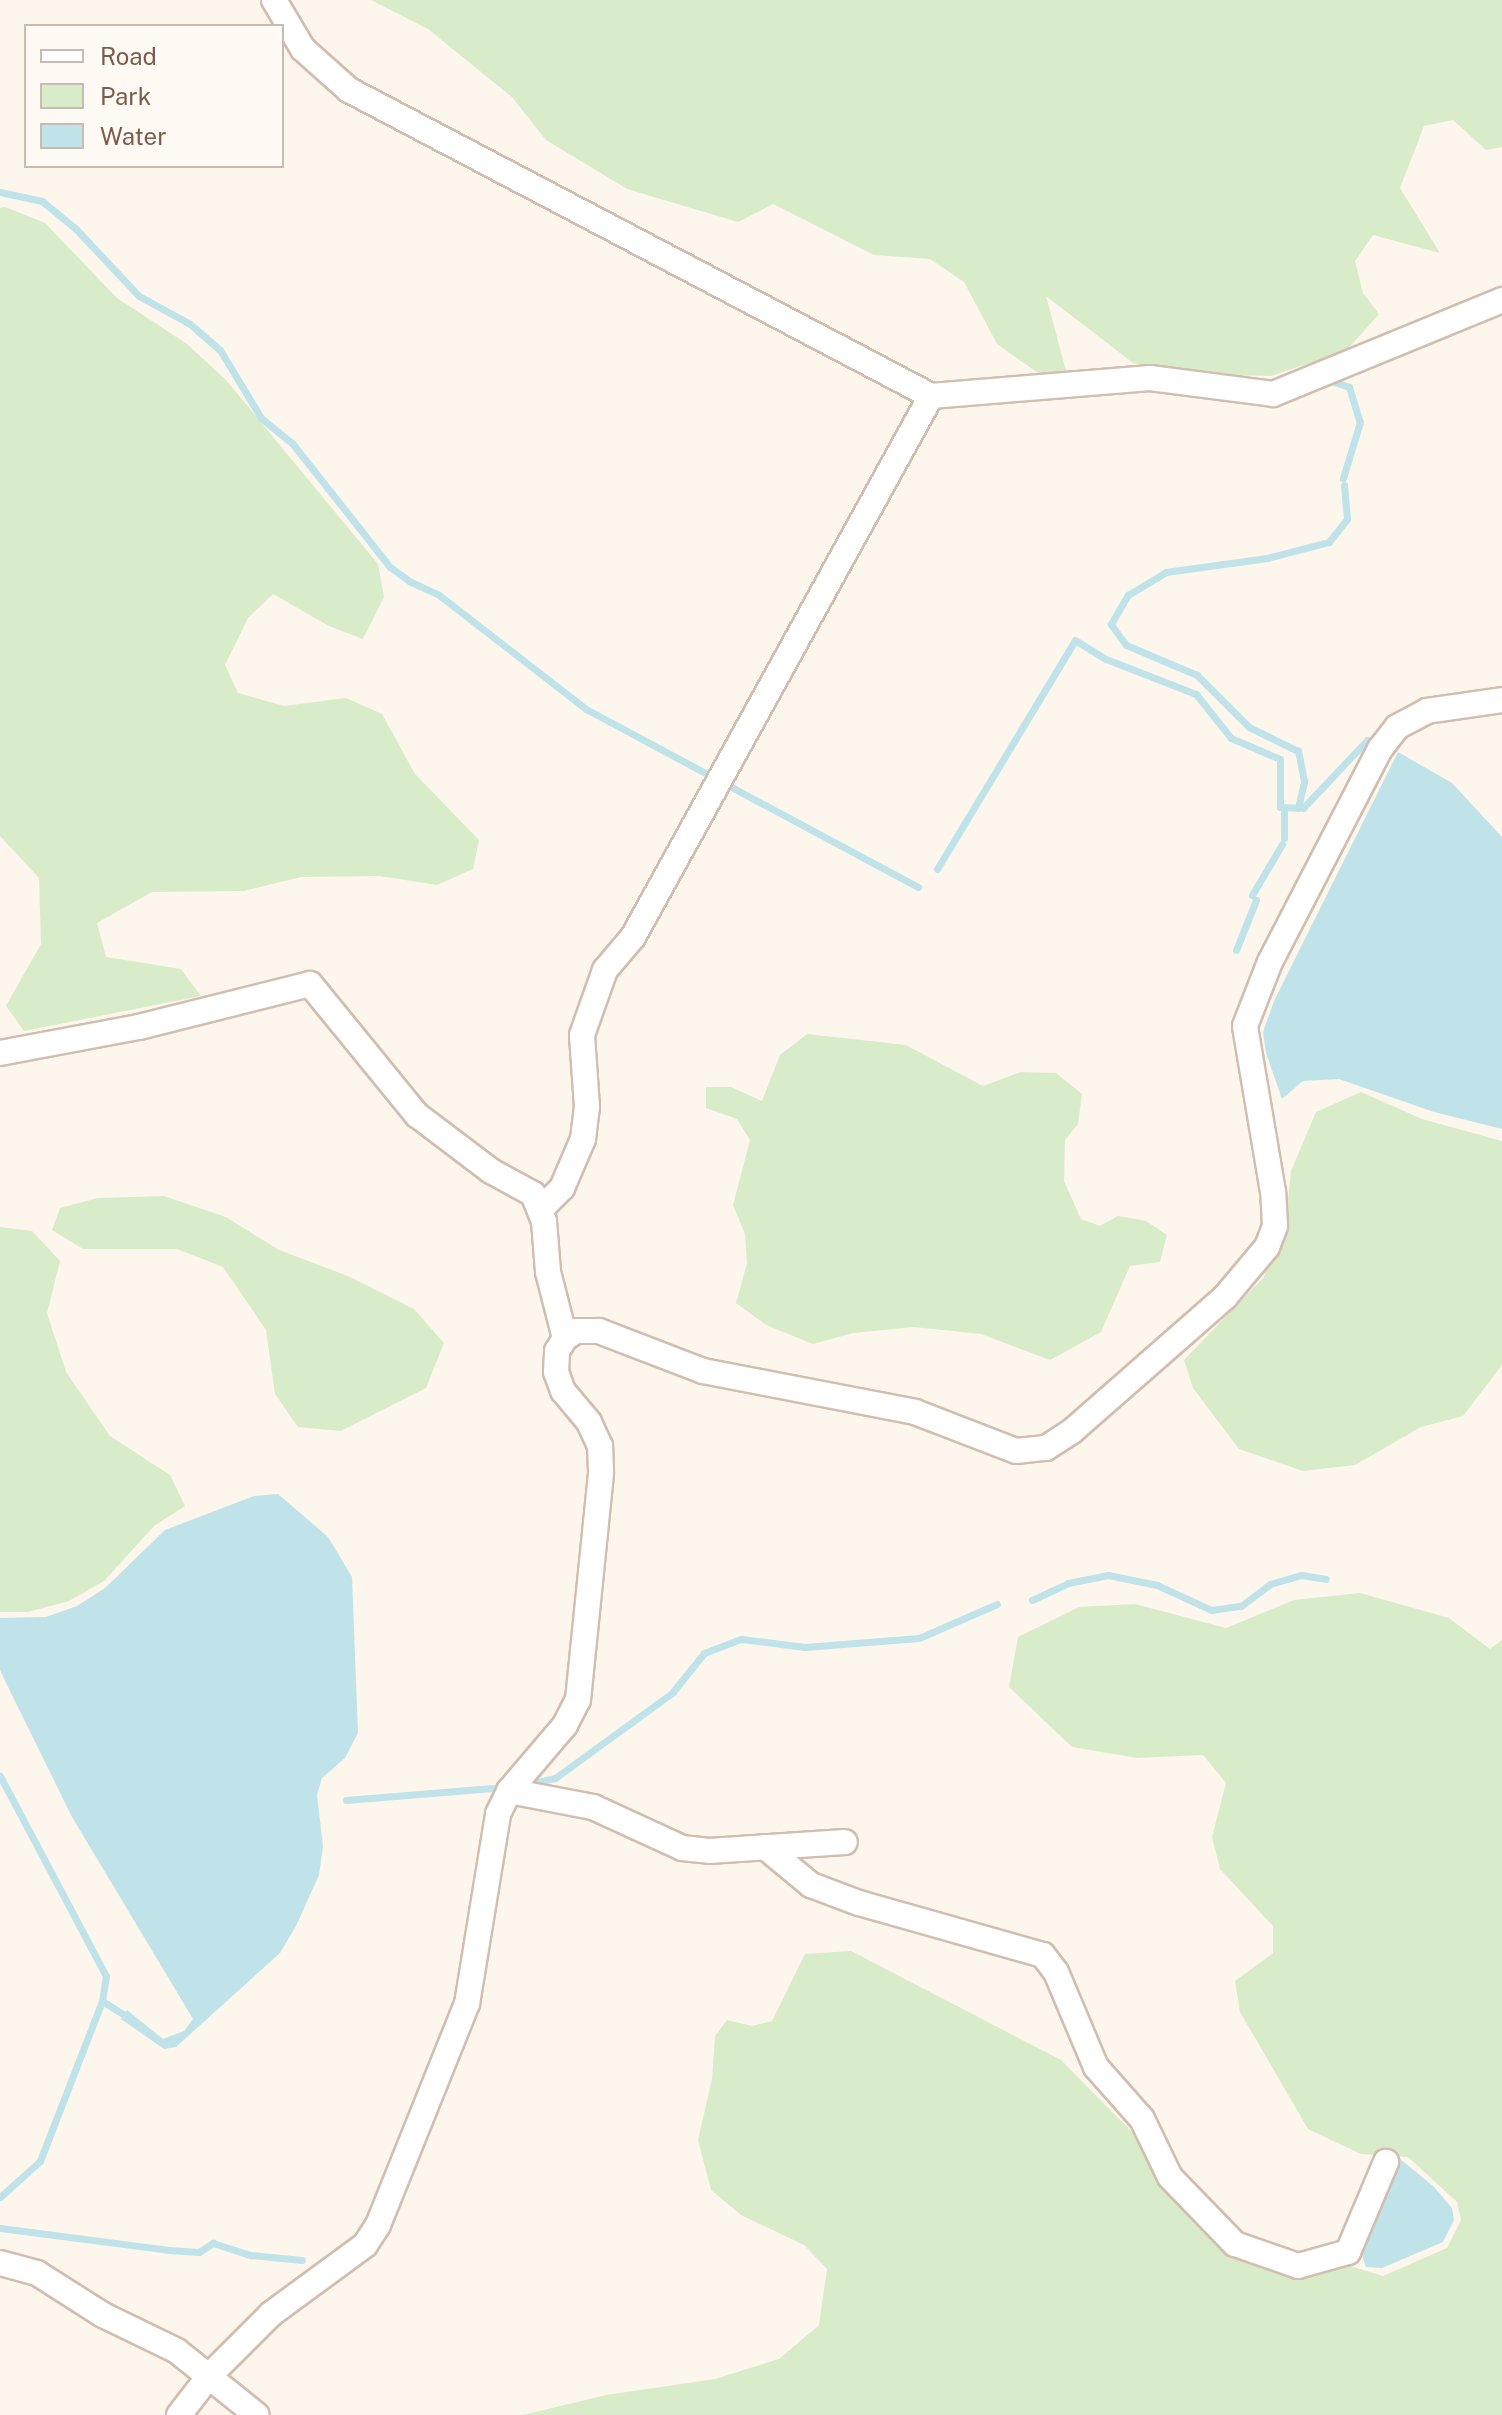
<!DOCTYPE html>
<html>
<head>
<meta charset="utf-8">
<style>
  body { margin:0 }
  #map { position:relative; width:1502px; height:2415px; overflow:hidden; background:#fdf6ec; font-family:"Public Sans",sans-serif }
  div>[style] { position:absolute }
  .green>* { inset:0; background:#d8ecc9 }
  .water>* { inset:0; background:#bfe3e8 }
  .stream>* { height:7px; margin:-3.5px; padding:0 3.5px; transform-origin:3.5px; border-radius:3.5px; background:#bfe3e8 }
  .roads { filter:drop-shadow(2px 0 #d1beb0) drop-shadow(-2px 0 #d1beb0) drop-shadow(0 2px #d1beb0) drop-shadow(0 -2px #d1beb0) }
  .minor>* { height:24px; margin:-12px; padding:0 12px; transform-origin:12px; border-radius:12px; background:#fff }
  span { translate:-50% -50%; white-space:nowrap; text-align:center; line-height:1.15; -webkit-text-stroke:7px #fffaf3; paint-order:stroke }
  .legend { position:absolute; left:24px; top:24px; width:260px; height:144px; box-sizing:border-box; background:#fffaf3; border:2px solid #cabbb1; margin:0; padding:10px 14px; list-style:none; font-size:24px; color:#7a5c4d }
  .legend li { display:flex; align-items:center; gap:16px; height:40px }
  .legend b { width:40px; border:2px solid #cabbb1 }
</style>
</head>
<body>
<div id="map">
  <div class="green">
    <i style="clip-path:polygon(371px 0,1502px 0,1502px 147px,1486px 150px,1453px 120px,1424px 126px,1400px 188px,1440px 253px,1373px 235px,1355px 261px,1363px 293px,1379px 314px,1346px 351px,1271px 376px,1189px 374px,1133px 363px,1046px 296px,1070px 386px,1041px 375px,997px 344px,964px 282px,930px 259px,874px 255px,773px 204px,738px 222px,627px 189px,546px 140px,512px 97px,428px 29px)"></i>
    <i style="clip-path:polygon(5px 207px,45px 223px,117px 298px,187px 344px,226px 380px,378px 564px,384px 597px,363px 639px,329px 626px,273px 594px,248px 618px,225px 665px,238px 693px,284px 706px,346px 698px,382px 714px,415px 774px,479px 840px,473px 869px,437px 885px,380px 876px,301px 877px,244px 891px,152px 892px,97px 923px,106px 957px,181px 969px,201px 996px,24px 1031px,6px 1006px,41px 944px,39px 878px,0 836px,0 208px)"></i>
    <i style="clip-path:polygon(807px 1034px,906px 1045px,983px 1086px,1021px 1072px,1056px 1073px,1082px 1094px,1078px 1124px,1065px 1140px,1064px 1181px,1081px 1219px,1100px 1226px,1118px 1216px,1146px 1221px,1167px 1235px,1160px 1262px,1130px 1266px,1101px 1332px,1050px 1360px,981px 1334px,914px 1327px,853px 1333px,813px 1344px,766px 1325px,736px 1303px,747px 1263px,745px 1234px,733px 1205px,750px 1140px,737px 1119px,706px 1108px,706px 1087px,731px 1087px,762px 1101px,780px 1055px)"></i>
    <i style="clip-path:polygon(1361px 1092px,1422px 1119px,1502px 1141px,1502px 1365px,1463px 1416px,1421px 1427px,1355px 1465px,1303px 1471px,1239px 1449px,1193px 1388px,1184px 1360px,1263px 1278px,1285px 1229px,1291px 1171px,1316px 1112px)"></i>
    <i style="clip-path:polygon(164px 1196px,226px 1217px,279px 1250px,348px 1276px,414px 1309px,444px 1343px,426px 1388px,341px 1431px,298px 1427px,275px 1394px,266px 1330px,223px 1267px,177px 1249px,83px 1249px,52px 1230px,60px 1208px,98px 1198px)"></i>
    <i style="clip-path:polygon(0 1227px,32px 1231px,60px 1261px,47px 1313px,66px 1372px,110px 1436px,170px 1475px,185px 1506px,154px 1526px,104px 1581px,69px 1601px,28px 1612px,0 1612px)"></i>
    <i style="clip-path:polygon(1360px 1593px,1449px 1618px,1490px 1649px,1502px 1640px,1502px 2415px,523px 2415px,606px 2395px,715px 2379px,779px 2359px,819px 2325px,827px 2269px,804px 2245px,741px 2215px,711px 2190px,698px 2140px,712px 2079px,715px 2036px,727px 2020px,752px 2026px,772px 2021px,805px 1954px,851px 1951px,1061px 2060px,1132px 2132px,1155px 2174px,1198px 2227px,1244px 2258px,1344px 2264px,1383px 2276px,1447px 2248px,1461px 2220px,1457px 2202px,1408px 2157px,1361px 2154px,1308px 2129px,1240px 2012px,1235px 1981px,1273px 1953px,1273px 1926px,1220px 1869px,1212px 1837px,1226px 1783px,1203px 1755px,1137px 1758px,1072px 1747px,1009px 1687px,1018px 1637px,1079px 1607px,1135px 1604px,1226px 1628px,1294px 1600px)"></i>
  </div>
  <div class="water">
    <i style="clip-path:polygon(1398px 752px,1452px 783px,1502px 837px,1502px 1129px,1434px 1112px,1339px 1079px,1303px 1081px,1282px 1099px,1266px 1053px,1263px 1032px,1274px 1001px)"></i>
    <i style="clip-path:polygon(278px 1494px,328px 1537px,352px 1577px,358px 1733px,345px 1758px,322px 1778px,317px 1795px,323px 1846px,319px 1875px,296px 1926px,280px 1953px,176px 2047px,164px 2049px,121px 2019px,127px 2010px,163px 2039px,184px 2031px,193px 2019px,72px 1817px,9px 1689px,0 1670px,0 1618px,46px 1617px,77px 1606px,105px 1588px,165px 1530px,254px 1496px)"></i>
    <i style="clip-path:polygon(1399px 2158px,1433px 2186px,1452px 2208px,1454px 2220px,1443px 2242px,1382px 2268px,1366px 2267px,1361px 2253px,1393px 2162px)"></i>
  </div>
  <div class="stream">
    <i style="left:0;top:192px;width:43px;rotate:12.1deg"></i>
    <i style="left:42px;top:201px;width:44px;rotate:39.5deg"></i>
    <i style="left:76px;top:229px;width:92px;rotate:46.8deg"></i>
    <i style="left:139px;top:296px;width:58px;rotate:28.8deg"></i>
    <i style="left:190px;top:324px;width:40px;rotate:41deg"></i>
    <i style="left:220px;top:350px;width:79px;rotate:58.9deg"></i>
    <i style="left:261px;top:418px;width:40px;rotate:39deg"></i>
    <i style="left:292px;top:443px;width:158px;rotate:51.7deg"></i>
    <i style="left:390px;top:567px;width:24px;rotate:36deg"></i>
    <i style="left:409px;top:581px;width:33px;rotate:25deg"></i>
    <i style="left:439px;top:595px;width:186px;rotate:37.8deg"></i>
    <i style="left:586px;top:709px;width:377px;rotate:28.2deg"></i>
    <i style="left:1329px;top:380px;width:21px;rotate:19deg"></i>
    <i style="left:1349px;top:387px;width:37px;rotate:73deg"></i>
    <i style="left:1360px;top:422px;width:59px;rotate:106.9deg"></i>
    <i style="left:1298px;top:808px;width:28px;rotate:-77deg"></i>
    <i style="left:1304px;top:781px;width:31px;rotate:-101deg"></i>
    <i style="left:1298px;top:751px;width:55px;rotate:-153.9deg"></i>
    <i style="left:1249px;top:727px;width:74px;rotate:-135deg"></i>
    <i style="left:1197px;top:675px;width:77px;rotate:-157.1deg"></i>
    <i style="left:1126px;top:645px;width:26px;rotate:-126deg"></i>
    <i style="left:1111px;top:624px;width:34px;rotate:-60deg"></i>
    <i style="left:1128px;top:595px;width:44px;rotate:-31.2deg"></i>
    <i style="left:1166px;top:572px;width:102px;rotate:-7.9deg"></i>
    <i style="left:1267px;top:558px;width:64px;rotate:-14.5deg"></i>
    <i style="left:1329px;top:542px;width:29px;rotate:-52deg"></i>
    <i style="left:1347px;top:519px;width:34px;rotate:-95deg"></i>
    <i style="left:1284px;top:812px;width:26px;rotate:90deg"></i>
    <i style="left:937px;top:869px;width:267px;rotate:-58.9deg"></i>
    <i style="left:1075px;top:640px;width:36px;rotate:32deg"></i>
    <i style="left:1106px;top:659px;width:97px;rotate:21.3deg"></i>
    <i style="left:1196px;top:694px;width:56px;rotate:51.5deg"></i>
    <i style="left:1231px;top:738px;width:53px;rotate:23.2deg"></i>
    <i style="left:1280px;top:759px;width:48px;rotate:90deg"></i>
    <i style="left:1280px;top:807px;width:23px;rotate:2deg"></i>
    <i style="left:1303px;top:808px;width:93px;rotate:-46.7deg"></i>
    <i style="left:1367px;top:740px;width:8px;rotate:23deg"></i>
    <i style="left:1252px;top:895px;width:59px;rotate:-59.5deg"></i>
    <i style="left:1236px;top:950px;width:54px;rotate:-68.2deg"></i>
    <i style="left:1032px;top:1600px;width:40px;rotate:-25deg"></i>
    <i style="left:1068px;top:1583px;width:41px;rotate:-11.3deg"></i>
    <i style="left:1108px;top:1575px;width:50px;rotate:11.5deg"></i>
    <i style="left:1157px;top:1585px;width:60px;rotate:24.8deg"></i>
    <i style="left:1211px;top:1610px;width:30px;rotate:-8deg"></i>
    <i style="left:1241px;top:1606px;width:36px;rotate:-37deg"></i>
    <i style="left:1270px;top:1584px;width:32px;rotate:-16deg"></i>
    <i style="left:1301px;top:1575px;width:25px;rotate:9deg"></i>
    <i style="left:0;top:1776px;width:226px;rotate:62.1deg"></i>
    <i style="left:106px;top:1976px;width:25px;rotate:99deg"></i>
    <i style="left:102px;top:2001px;width:172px;rotate:111.2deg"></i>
    <i style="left:40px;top:2161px;width:54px;rotate:138deg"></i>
    <i style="left:533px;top:1783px;width:23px;rotate:-13deg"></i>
    <i style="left:555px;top:1778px;width:145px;rotate:-36deg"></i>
    <i style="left:672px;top:1693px;width:51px;rotate:-51.3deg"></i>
    <i style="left:704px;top:1653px;width:40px;rotate:-21deg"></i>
    <i style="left:741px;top:1639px;width:64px;rotate:7.1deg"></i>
    <i style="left:805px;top:1647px;width:114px;rotate:-4.5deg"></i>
    <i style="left:919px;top:1638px;width:85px;rotate:-23.6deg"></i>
    <i style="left:346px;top:1800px;width:147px;rotate:-4.7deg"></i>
    <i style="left:102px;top:2001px;width:36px;rotate:32deg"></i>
    <i style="left:0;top:2228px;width:170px;rotate:7.4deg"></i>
    <i style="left:169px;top:2250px;width:30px;rotate:4deg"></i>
    <i style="left:199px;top:2252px;width:17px;rotate:-33deg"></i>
    <i style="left:213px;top:2243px;width:40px;rotate:18deg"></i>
    <i style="left:251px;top:2255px;width:51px;rotate:5.6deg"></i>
  </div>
  <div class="roads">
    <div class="minor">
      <i style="left:274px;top:0;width:57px;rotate:59.4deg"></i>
      <i style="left:303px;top:49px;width:62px;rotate:41.7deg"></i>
      <i style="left:349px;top:90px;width:658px;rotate:27.73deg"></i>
      <i style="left:931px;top:396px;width:220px;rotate:-4.7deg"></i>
      <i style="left:1150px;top:378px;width:124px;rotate:7.4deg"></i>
      <i style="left:1273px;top:394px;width:248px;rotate:-22.3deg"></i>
      <i style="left:0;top:1053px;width:141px;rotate:-10.6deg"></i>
      <i style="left:139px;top:1027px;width:176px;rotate:-14.1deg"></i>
      <i style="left:310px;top:984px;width:169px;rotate:50.8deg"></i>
      <i style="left:417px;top:1115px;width:93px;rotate:37.1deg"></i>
      <i style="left:491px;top:1171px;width:48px;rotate:28.7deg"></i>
      <i style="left:533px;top:1194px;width:29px;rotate:68deg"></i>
      <i style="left:544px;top:1221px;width:51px;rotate:85.5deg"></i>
      <i style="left:548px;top:1272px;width:68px;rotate:75.6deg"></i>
      <i style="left:541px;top:1209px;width:30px;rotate:-45deg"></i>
      <i style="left:562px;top:1188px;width:53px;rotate:-66.8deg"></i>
      <i style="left:583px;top:1139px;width:32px;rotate:-83deg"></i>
      <i style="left:587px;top:1107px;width:72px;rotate:-94deg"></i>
      <i style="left:582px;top:1035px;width:69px;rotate:-70.5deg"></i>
      <i style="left:605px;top:970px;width:43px;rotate:-49.7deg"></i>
      <i style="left:633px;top:937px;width:618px;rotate:-61.15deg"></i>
      <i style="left:509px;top:1791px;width:86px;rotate:10.8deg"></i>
      <i style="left:593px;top:1807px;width:98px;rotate:24.7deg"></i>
      <i style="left:682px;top:1848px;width:27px;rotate:6deg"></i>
      <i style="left:709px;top:1851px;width:136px;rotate:-3.8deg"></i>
      <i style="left:765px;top:1847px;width:60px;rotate:39.6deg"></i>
      <i style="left:811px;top:1885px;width:51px;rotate:20.6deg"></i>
      <i style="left:859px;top:1903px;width:191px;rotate:15.8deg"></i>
      <i style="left:1043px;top:1955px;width:21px;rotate:53deg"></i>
      <i style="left:1056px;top:1972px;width:103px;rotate:67.2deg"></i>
      <i style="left:1096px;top:2067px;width:69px;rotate:48.5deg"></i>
      <i style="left:1142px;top:2119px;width:64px;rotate:64.2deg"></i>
      <i style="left:1170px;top:2177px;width:93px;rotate:45.9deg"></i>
      <i style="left:1235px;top:2244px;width:67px;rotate:19.2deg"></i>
      <i style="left:1298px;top:2266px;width:52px;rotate:-15.6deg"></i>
      <i style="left:1348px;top:2252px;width:98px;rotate:-67.1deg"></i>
      <i style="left:0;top:2263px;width:38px;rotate:15deg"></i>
      <i style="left:37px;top:2273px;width:78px;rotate:32.5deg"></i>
      <i style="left:103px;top:2315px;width:82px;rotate:25.9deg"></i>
      <i style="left:177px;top:2351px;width:102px;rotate:38.7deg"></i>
      <i style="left:179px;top:2415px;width:51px;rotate:-52.2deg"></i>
      <i style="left:210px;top:2375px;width:86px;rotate:-45deg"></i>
      <i style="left:271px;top:2314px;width:117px;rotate:-36.3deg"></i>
      <i style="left:365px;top:2245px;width:24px;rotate:-57deg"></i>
      <i style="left:378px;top:2225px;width:238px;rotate:-68.1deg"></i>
      <i style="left:467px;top:2004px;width:193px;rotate:-80.7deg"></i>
      <i style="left:498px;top:1814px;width:25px;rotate:-64deg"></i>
      <i style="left:509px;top:1791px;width:87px;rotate:-49.7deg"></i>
      <i style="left:565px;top:1725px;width:28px;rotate:-63deg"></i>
      <i style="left:578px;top:1700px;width:229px;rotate:-84.2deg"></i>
      <i style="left:601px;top:1472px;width:26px;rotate:-92deg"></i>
      <i style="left:600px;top:1446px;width:26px;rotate:-115deg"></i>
      <i style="left:589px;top:1422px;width:40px;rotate:-130deg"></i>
      <i style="left:563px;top:1391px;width:20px;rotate:-110deg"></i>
      <i style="left:556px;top:1372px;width:21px;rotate:-87deg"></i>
      <i style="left:557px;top:1351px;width:15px;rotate:-58deg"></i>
      <i style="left:565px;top:1338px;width:13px;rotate:-32deg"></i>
      <i style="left:576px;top:1331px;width:23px"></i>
      <i style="left:599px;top:1331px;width:111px;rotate:21deg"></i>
      <i style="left:703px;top:1371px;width:216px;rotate:10.9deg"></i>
      <i style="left:915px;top:1412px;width:108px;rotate:21.1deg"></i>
      <i style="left:1016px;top:1451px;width:30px;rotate:-6deg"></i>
      <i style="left:1046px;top:1448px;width:31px;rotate:-33deg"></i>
      <i style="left:1072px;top:1431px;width:203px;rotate:-41.2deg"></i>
      <i style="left:1225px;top:1297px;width:65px;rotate:-50deg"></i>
      <i style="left:1267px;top:1247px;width:22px;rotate:-69deg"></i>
      <i style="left:1275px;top:1226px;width:34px;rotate:-93deg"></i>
      <i style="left:1273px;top:1192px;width:168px;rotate:-99.6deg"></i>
      <i style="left:1245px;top:1026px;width:69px;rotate:-68.7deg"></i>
      <i style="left:1270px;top:962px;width:240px;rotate:-62.7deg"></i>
      <i style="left:1380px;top:749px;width:28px;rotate:-52deg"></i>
      <i style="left:1397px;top:727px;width:34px;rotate:-28deg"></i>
      <i style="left:1427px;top:711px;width:76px;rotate:-8.3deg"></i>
    </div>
  </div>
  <ul class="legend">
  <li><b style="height:10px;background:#fff"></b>Road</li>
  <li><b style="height:22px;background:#d8ecc9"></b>Park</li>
  <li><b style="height:22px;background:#bfe3e8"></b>Water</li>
  </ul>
</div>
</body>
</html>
